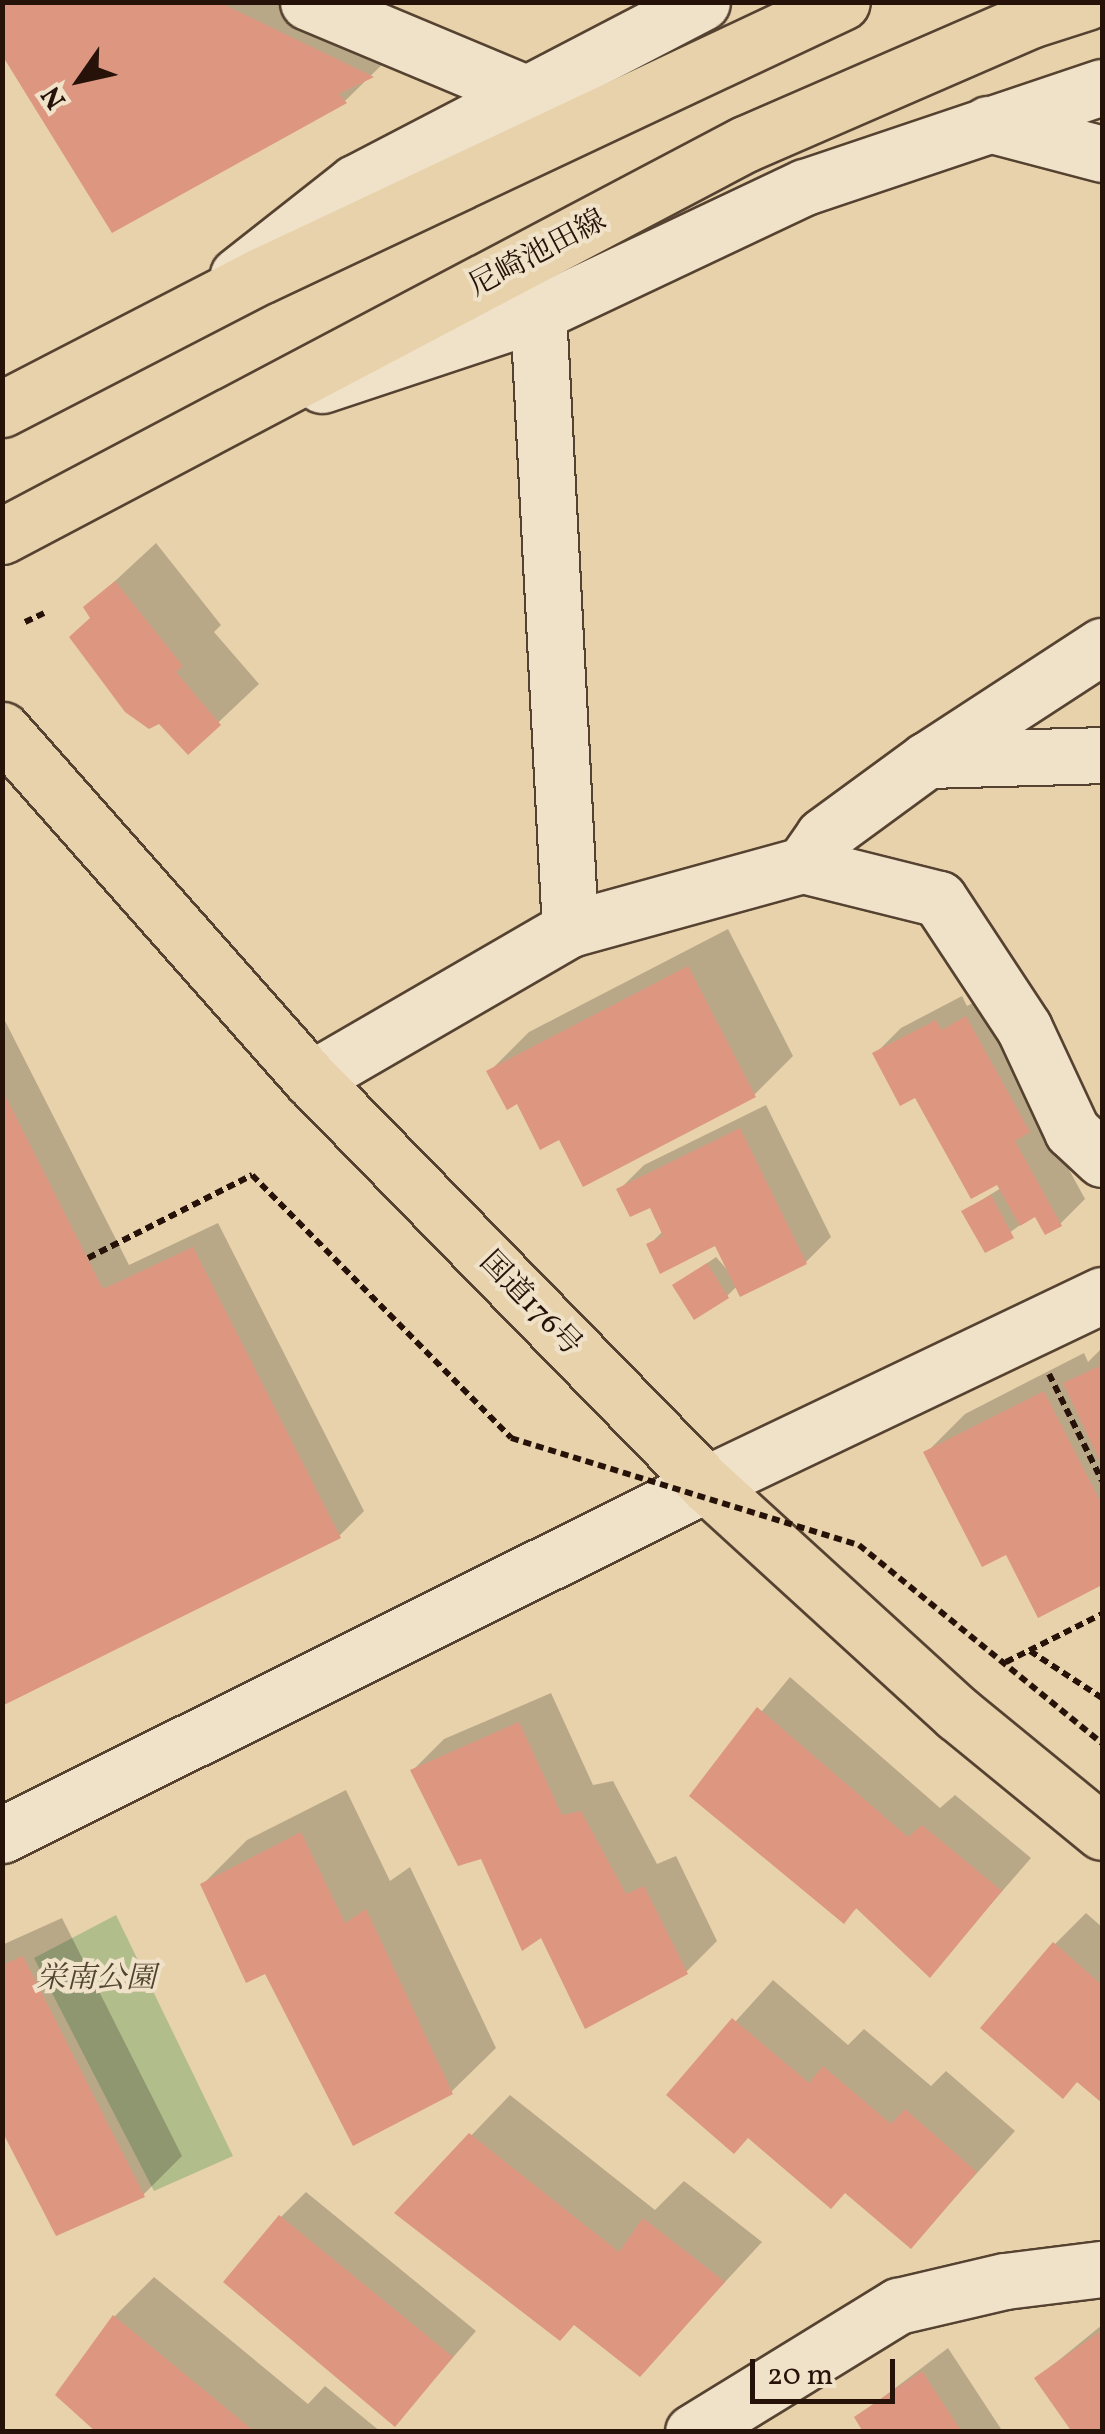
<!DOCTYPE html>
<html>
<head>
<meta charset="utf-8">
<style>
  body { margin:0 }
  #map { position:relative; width:1105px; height:2434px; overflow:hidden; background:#e8d2ab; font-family:Vollkorn,"Noto Serif JP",serif }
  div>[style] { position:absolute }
  .green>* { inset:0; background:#b2bd8c }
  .shadow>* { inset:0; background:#0003 }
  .building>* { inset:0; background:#dd9680 }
  .path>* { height:6px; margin-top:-3px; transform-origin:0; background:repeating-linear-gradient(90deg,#261208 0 8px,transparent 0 13px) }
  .roads { filter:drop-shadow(2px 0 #564231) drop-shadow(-2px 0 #564231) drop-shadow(0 2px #564231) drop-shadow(0 -2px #564231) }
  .minor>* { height:55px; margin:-27.5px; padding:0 27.5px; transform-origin:27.5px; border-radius:27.5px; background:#f0e2c8 }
  .major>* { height:55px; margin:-27.5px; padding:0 27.5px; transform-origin:27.5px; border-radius:27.5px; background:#e8d2ab }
  .highway>* { height:55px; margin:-27.5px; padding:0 27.5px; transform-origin:27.5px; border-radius:27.5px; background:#e8d2ab }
  .path-bridge>* { height:6px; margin-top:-3px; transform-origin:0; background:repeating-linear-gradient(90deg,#261208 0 8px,transparent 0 13px) }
  span { translate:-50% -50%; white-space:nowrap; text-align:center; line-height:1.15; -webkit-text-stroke:8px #f0e2c8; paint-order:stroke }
  .street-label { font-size:30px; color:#261208 }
  .park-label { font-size:30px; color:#504530; font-style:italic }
  .frame { position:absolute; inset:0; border:5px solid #261208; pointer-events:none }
  .north { position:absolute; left:30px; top:30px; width:100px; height:100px; -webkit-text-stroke:8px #f0e2c8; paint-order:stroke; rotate:236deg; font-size:28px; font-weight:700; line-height:40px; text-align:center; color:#261208 }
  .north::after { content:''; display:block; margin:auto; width:35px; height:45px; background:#261208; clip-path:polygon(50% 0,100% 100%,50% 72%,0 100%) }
  .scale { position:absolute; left:750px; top:2359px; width:145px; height:45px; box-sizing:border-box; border:5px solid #261208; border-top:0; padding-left:12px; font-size:30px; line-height:35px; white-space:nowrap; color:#261208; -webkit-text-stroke:8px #f0e2c8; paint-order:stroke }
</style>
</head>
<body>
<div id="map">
  <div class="green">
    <i style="clip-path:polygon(116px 1915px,233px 2156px,154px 2191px,34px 1958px)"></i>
  </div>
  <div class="shadow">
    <i style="clip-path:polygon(2px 2px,314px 2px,402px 45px,345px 101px)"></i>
    <i style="clip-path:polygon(156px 543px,221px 625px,214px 632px,259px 684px,188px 751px,86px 608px)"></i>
    <i style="clip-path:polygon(728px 929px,793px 1056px,754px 1095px,560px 1137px,490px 1071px,529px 1032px)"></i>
    <i style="clip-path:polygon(992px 993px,1041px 1118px,1085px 1199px,1060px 1224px,1035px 1214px,986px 1250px,964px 1211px,1001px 1188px,875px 1054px,901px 1028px,962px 996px,967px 1006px)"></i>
    <i style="clip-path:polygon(2px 1015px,129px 1265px,218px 1223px,364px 1511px,339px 1536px,2px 1703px)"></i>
    <i style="clip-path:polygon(766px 1105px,831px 1237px,806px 1262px,737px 1286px,727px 1296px,676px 1285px,716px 1257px,731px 1274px,716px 1243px,649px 1245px,664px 1230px,651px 1205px,619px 1190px,644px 1165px)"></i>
    <i style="clip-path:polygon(1102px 1348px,1102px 1583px,1039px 1615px,1007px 1551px,926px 1453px,965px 1414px,1084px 1353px,1088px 1362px)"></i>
    <i style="clip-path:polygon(790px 1677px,940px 1808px,955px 1795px,1031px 1858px,930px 1974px,858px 1907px,844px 1920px,692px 1796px)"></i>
    <i style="clip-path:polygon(551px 1693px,593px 1785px,613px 1781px,657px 1864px,676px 1856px,717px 1941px,686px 1972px,542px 1934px,413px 1770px,444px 1739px)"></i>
    <i style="clip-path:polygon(346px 1790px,390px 1881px,410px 1867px,496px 2048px,451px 2092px,266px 1971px,203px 1884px,247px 1840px)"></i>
    <i style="clip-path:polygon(1086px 1913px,1102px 1927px,1102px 2100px,1079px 2079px,1055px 1944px)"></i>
    <i style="clip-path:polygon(62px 1918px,182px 2156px,143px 2195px,2px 2125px,2px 1945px)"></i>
    <i style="clip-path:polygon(773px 1980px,848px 2045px,864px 2029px,931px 2086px,946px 2071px,1015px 2131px,911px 2246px,846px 2190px,669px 2095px)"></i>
    <i style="clip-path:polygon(510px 2095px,655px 2210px,684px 2181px,762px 2242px,640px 2374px,575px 2323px,397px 2213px)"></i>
    <i style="clip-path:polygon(306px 2192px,476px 2331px,395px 2424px,281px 2217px)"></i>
    <i style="clip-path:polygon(154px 2277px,308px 2404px,325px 2386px,381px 2432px,100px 2432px,58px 2394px,115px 2316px)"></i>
    <i style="clip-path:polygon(1102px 2325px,1102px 2432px,1075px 2432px,1037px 2378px)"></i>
    <i style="clip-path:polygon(948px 2348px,1003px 2432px,866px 2432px,857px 2417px)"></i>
  </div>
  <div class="building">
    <i style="clip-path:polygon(2px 2px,219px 2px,374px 77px,339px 94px,347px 103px,112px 233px,2px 55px)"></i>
    <i style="clip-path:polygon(115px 581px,183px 666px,176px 672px,221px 725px,188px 755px,159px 724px,149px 729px,125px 712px,69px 637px,90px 618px,83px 607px)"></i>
    <i style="clip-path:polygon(688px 966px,756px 1097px,583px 1187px,559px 1140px,540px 1150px,517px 1104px,507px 1110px,486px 1071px)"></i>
    <i style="clip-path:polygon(966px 1016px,1030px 1132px,1015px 1141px,1062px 1226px,1045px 1235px,1035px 1217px,1020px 1226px,997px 1185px,971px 1199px,915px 1098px,900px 1106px,872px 1053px,936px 1020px,942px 1030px)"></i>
    <i style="clip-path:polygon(2px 1089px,103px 1289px,193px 1247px,341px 1538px,2px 1706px)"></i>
    <i style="clip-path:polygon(740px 1128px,807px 1264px,740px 1297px,715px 1246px,660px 1274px,646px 1244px,663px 1236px,650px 1208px,630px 1217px,616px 1189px)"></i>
    <i style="clip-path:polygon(991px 1195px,1014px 1238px,985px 1253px,961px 1211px)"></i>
    <i style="clip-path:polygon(707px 1263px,729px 1298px,694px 1320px,672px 1285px)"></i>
    <i style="clip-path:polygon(1102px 1365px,1102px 1466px,1063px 1383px)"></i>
    <i style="clip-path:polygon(1044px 1391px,1102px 1505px,1102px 1585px,1038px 1618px,1006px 1555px,982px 1567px,923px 1452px)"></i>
    <i style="clip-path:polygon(757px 1707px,908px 1837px,922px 1825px,1002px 1891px,930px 1978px,856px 1908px,844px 1924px,689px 1796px)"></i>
    <i style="clip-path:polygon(519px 1722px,562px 1815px,581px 1811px,626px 1894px,644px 1886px,688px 1974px,585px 2029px,541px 1938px,522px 1951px,481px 1859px,458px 1866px,410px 1770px)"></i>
    <i style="clip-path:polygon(301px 1832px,345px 1923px,366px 1909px,453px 2094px,353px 2146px,265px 1974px,246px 1983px,200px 1884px)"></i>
    <i style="clip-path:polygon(1053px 1942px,1102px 1985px,1102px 2103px,1077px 2082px,1063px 2099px,980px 2028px)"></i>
    <i style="clip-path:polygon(23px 1956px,145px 2197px,56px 2236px,2px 2131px,2px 1965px)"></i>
    <i style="clip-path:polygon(732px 2018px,809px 2083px,823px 2066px,891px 2124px,905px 2109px,977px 2172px,911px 2249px,845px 2193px,831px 2209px,748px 2138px,734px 2154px,666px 2095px)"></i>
    <i style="clip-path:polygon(469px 2133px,619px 2252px,643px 2218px,725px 2282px,640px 2377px,574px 2325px,560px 2341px,394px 2213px)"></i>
    <i style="clip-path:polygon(279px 2215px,453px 2357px,395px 2427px,223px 2282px)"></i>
    <i style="clip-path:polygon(113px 2315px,255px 2432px,96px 2432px,55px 2395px)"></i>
    <i style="clip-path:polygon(1102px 2330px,1102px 2432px,1072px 2432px,1034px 2378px)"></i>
    <i style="clip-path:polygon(922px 2371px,962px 2432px,863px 2432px,854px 2417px)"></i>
  </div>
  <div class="path">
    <i style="left:25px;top:622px;width:21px;rotate:-25deg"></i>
    <i style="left:1049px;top:1374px;width:119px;rotate:63.6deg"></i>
    <i style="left:1030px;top:1651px;width:86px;rotate:33.1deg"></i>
    <i style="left:1006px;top:1662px;width:107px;rotate:-26.6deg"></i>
  </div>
  <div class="roads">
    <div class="minor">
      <i style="left:308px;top:2px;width:241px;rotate:22.7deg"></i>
      <i style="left:988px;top:124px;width:118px;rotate:14.7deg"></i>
      <i style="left:238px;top:275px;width:149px;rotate:-38.2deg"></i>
      <i style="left:355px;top:183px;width:391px;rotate:-27.5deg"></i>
      <i style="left:322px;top:385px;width:228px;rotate:-18.4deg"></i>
      <i style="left:538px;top:313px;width:295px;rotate:-25.3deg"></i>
      <i style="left:805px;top:187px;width:313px;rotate:-18.6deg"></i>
      <i style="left:927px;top:760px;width:209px;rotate:-33.1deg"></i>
      <i style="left:803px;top:865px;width:35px;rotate:-55deg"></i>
      <i style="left:823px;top:836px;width:129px;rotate:-36.2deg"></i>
      <i style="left:927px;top:760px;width:175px;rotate:-1.6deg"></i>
      <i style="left:570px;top:929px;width:242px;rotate:-15.4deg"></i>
      <i style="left:803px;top:865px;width:140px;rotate:14deg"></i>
      <i style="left:939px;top:899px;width:154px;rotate:56.6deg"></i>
      <i style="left:1024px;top:1028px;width:114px;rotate:65deg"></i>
      <i style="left:1072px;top:1131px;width:41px;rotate:43deg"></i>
      <i style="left:311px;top:1079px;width:299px;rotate:-30.1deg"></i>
      <i style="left:570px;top:929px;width:617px;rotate:-92.97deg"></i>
      <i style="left:2px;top:1835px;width:787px;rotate:-26.5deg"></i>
      <i style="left:706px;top:1484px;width:439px;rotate:-25.5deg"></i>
      <i style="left:693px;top:2432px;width:241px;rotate:-31.6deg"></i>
      <i style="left:898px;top:2306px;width:110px;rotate:-13.2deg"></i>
      <i style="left:1005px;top:2281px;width:98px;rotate:-7.1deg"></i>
    </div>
    <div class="major">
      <i style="left:2px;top:409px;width:290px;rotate:-27.3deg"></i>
      <i style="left:260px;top:276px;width:643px;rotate:-25.21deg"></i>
      <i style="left:2px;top:536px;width:840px;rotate:-27.82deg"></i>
      <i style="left:745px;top:144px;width:311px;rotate:-23.5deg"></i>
      <i style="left:1030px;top:20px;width:59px;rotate:-17.8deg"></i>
    </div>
    <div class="highway">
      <i style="left:2px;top:730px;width:466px;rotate:48.5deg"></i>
      <i style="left:311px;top:1079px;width:566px;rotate:45.72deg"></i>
      <i style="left:706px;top:1484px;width:341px;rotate:42.4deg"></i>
      <i style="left:958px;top:1714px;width:186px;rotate:39.3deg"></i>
    </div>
  </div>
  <div class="path-bridge">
    <i style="left:88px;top:1258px;width:184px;rotate:-26.8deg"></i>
    <i style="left:252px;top:1175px;width:369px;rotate:45.4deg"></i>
    <i style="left:511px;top:1438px;width:364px;rotate:17.1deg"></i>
    <i style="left:859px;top:1545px;width:313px;rotate:39.2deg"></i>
  </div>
  <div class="street-label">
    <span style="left:538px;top:254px;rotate:-28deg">尼崎池田線</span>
    <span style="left:530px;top:1304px;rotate:46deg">国道176号</span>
  </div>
  <div class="park-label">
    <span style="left:96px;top:1979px">栄南公園</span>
  </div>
  <div class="frame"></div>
  <div class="north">N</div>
  <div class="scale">20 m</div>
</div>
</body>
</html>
